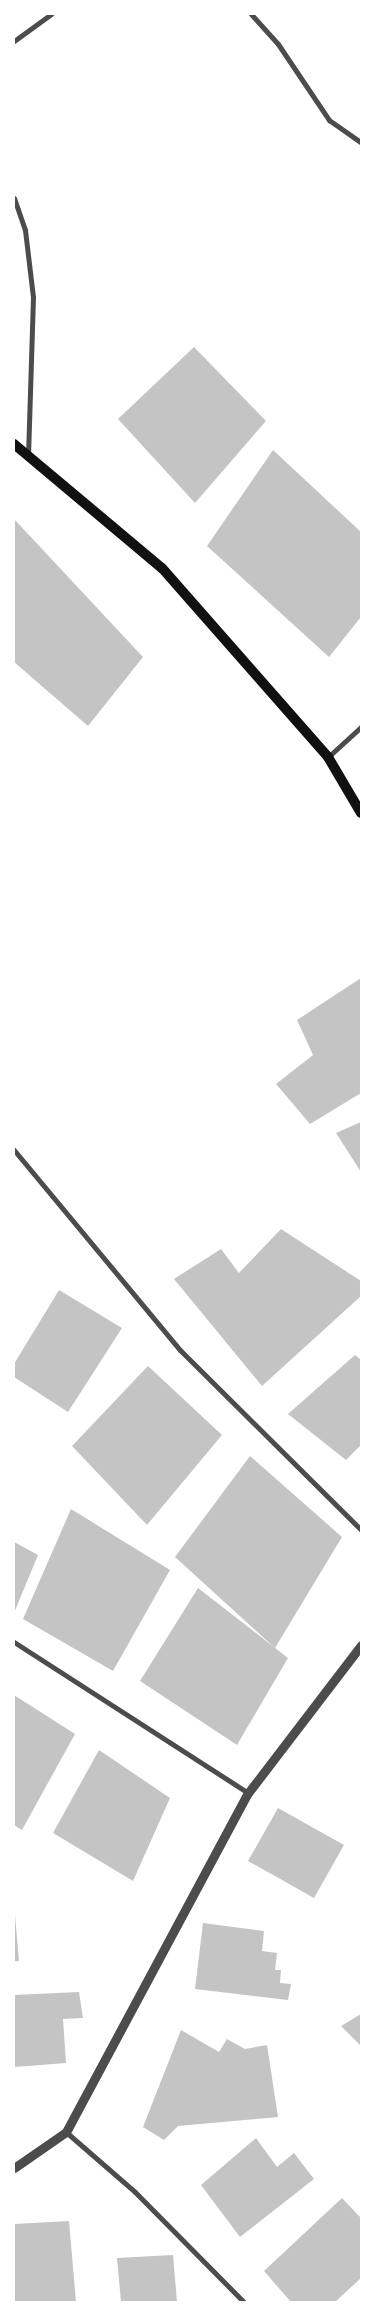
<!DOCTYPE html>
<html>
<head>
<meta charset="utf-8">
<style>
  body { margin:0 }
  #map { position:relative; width:375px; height:2316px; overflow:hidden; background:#fff; font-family:"Fira Sans Condensed",sans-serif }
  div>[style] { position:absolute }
  .building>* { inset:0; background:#c4c4c4 }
  .minor>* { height:5px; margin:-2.5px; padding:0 2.5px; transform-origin:2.5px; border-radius:2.5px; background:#4c4c4c }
  .tertiary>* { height:9px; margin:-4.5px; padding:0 4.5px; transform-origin:4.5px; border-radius:4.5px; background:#4c4c4c }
  .secondary>* { height:10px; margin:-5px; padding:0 5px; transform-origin:5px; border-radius:5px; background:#111 }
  span { translate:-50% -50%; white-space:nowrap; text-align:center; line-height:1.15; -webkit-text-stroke:4px #fff; paint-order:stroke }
  .frame { position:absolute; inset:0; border:15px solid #fff; pointer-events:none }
</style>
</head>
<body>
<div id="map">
  <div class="building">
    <i style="clip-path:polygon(194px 347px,266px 421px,195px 503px,118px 419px)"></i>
    <i style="clip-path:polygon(273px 450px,361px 532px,361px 617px,329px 657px,207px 546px)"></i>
    <i style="clip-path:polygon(14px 519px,143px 657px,88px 726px,14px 662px)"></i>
    <i style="clip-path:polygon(361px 978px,361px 1093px,310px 1124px,276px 1084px,313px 1055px,297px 1020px)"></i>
    <i style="clip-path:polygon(361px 1122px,361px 1172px,336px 1133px)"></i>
    <i style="clip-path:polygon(281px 1229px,361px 1281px,361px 1296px,262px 1386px,174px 1279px,221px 1249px,239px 1273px)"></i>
    <i style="clip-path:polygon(59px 1290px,122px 1328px,68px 1412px,14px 1377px,14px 1364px)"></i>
    <i style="clip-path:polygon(355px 1355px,361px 1360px,361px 1445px,346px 1460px,288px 1414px)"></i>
    <i style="clip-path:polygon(148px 1366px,222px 1435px,147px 1525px,72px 1446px)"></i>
    <i style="clip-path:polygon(250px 1456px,342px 1537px,275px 1648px,175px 1557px)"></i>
    <i style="clip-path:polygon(71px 1509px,170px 1570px,113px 1671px,23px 1619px)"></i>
    <i style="clip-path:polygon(14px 1542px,38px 1555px,14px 1613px)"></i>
    <i style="clip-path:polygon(198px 1588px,288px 1658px,237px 1745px,140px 1681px)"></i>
    <i style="clip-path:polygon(14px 1695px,75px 1734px,22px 1830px,14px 1825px)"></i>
    <i style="clip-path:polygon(99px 1750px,170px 1798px,133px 1881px,53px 1833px)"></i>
    <i style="clip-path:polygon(278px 1808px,344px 1845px,314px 1898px,248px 1861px)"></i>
    <i style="clip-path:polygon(15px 1915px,19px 1961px,14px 1961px,14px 1916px)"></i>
    <i style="clip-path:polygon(203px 1923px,264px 1931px,262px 1951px,277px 1953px,275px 1970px,281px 1970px,280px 1983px,291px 1984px,288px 2000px,195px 1989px)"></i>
    <i style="clip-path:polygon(79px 1992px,83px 2018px,63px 2019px,66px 2063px,14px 2067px,14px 1995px)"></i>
    <i style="clip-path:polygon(361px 2014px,361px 2046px,341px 2026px)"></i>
    <i style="clip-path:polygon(181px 2030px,219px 2052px,227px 2039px,245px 2049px,267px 2045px,278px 2117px,178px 2126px,164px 2140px,143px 2127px)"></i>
    <i style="clip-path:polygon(256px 2138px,277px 2167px,294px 2153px,314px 2179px,240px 2237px,201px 2185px)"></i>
    <i style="clip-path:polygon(342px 2198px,361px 2218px,361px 2278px,335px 2302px,291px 2302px,264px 2271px)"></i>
    <i style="clip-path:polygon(69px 2221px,76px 2302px,14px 2302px,14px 2224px)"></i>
    <i style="clip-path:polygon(173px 2255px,177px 2302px,121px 2302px,117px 2258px)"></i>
  </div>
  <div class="minor">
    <i style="left:251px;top:14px;width:40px;rotate:48deg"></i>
    <i style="left:278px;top:44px;width:92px;rotate:56.1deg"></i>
    <i style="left:329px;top:120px;width:39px;rotate:35deg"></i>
    <i style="left:14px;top:41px;width:46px;rotate:-36.1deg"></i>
    <i style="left:14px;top:198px;width:34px;rotate:71deg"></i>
    <i style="left:25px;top:230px;width:67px;rotate:83.2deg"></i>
    <i style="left:33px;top:297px;width:159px;rotate:91.8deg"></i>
    <i style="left:328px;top:757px;width:45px;rotate:-42.3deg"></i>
    <i style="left:14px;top:1150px;width:260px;rotate:50.3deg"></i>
    <i style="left:180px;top:1350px;width:255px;rotate:44.8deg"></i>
    <i style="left:14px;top:1642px;width:278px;rotate:32.8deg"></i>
    <i style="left:66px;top:2132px;width:91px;rotate:41deg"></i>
    <i style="left:135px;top:2192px;width:155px;rotate:45.3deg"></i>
  </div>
  <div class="tertiary">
    <i style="left:14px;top:2168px;width:63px;rotate:-34.7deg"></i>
    <i style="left:66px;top:2132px;width:385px;rotate:-61.8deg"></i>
    <i style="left:248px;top:1793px;width:186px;rotate:-52.6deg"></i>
  </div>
  <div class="secondary">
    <i style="left:14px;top:444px;width:193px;rotate:40deg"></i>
    <i style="left:162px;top:568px;width:252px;rotate:48.7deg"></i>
    <i style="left:328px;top:757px;width:65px;rotate:59.5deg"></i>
  </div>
  <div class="frame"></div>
</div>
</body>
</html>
